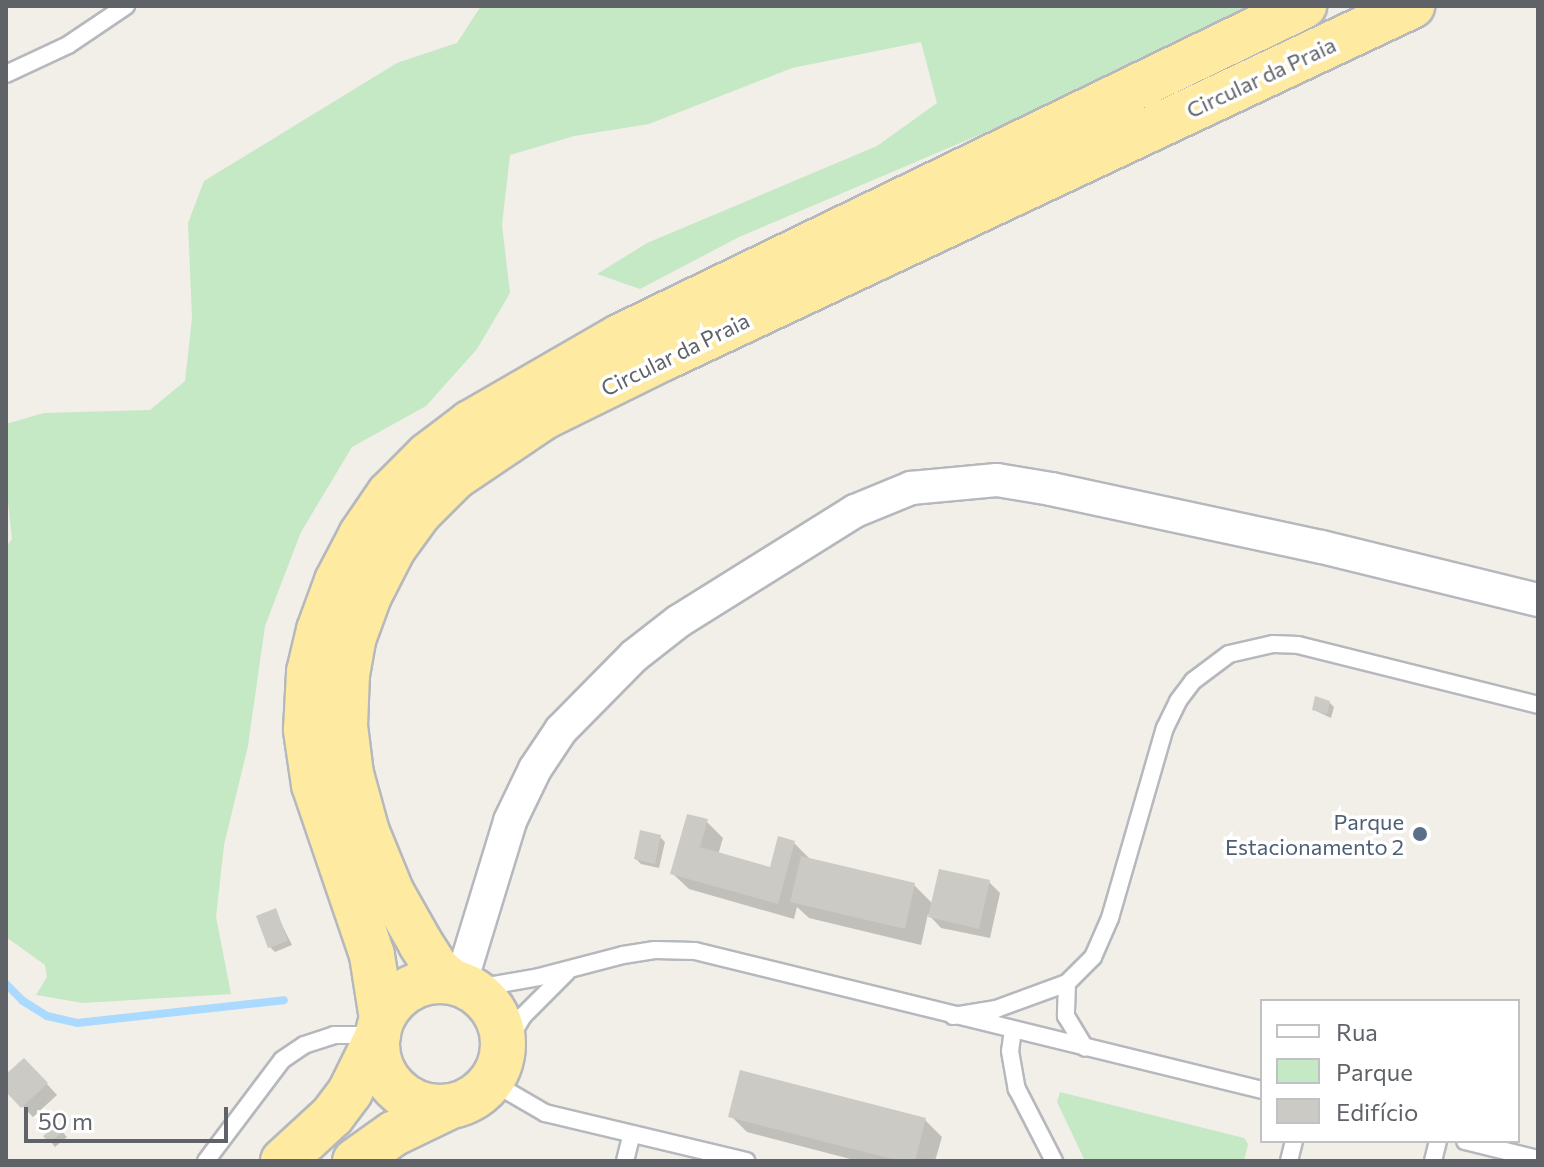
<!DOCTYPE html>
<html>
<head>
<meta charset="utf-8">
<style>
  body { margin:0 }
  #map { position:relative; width:1544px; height:1167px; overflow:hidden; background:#f1efe8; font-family:Commissioner,sans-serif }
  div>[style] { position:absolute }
  .green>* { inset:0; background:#c5e8c5 }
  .shadow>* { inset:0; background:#0003 }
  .stream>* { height:8px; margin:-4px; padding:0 4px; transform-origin:4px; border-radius:4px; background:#aadaff }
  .building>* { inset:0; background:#cccac5 }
  .roads { filter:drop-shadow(2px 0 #b5b8bc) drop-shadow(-2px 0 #b5b8bc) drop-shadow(0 2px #b5b8bc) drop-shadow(0 -2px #b5b8bc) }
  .service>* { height:16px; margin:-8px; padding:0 8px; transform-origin:8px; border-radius:8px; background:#fff }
  .minor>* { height:32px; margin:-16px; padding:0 16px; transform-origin:16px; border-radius:16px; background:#fff }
  .trunk>* { height:44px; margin:-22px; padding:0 22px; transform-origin:22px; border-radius:22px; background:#feeaa1 }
  .trunk>.ring { margin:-22px; padding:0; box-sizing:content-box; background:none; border:44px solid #feeaa1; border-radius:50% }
  .dots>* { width:22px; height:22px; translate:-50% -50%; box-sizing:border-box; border:4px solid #fff; border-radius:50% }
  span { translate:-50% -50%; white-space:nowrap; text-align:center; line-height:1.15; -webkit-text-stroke:7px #fff; paint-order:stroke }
  .street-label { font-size:22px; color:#5f6368 }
  .service-label { font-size:22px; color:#4e5e75 }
  .right { translate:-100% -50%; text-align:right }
  .frame { position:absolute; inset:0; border:8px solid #5f6368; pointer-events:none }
  .legend { position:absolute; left:1260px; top:999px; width:260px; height:144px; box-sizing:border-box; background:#fff; border:2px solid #bfc1c3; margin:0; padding:10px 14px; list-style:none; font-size:24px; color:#5f6368 }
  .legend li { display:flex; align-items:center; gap:16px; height:40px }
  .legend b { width:40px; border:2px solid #bfc1c3 }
  .scale { position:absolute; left:24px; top:1107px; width:204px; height:36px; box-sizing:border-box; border:4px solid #5f6368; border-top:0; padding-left:10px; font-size:24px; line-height:28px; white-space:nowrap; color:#5f6368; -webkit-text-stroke:6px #fff; paint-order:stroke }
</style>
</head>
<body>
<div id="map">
  <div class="green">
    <i style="clip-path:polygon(481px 6px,1263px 6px,1191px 45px,739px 237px,640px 289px,597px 274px,647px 243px,877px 146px,937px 103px,921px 42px,792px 68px,649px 124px,574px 136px,510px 155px,502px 225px,510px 293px,477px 349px,426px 406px,352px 447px,301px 532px,265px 626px,248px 746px,224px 845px,216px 917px,231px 994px,83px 1003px,36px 995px,47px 977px,45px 965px,6px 937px,6px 547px,12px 539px,6px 484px,6px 424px,44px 413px,150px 410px,185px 381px,192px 318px,188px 223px,204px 181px,397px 63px,457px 43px)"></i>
    <i style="clip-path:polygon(1060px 1092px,1244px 1138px,1248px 1144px,1244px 1161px,1085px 1161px,1057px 1102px)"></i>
  </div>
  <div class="shadow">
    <i style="clip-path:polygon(1329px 702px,1334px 707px,1331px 718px,1314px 710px)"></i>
    <i style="clip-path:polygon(706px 821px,723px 838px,718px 855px,771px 869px,794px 843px,810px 859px,914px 885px,933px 904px,989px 882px,1000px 893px,990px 938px,941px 928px,928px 914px,921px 945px,809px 918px,797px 907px,794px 919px,689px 889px,672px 873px)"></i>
    <i style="clip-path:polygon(660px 837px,665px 842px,659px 868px,641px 864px,636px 859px)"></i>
    <i style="clip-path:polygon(275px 911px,292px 945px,275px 952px,270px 947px)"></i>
    <i style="clip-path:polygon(35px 1071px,57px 1095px,33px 1117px,6px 1089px,6px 1077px)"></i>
    <i style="clip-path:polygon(731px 1116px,925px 1120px,942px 1137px,935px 1161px,858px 1161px,747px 1132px)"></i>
    <i style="clip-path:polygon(58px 1127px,67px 1137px,55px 1147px,46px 1136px)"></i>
  </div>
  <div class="stream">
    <i style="left:6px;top:984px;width:24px;rotate:45deg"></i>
    <i style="left:23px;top:1001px;width:28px;rotate:32deg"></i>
    <i style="left:47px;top:1016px;width:31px;rotate:13deg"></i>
    <i style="left:77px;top:1023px;width:208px;rotate:-6.3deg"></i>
  </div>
  <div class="building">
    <i style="clip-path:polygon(1315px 696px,1330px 701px,1327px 714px,1312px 710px)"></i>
    <i style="clip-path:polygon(687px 814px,708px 819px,700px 847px,770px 867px,778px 836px,795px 841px,778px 904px,670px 874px)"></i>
    <i style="clip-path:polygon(640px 830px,661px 835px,655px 864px,634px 859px)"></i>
    <i style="clip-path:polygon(801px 856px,915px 883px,905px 929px,790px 902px)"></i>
    <i style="clip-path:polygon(939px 869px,990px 880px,979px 929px,928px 917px)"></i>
    <i style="clip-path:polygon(276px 908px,288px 941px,268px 948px,256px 916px)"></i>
    <i style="clip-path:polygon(24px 1058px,48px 1083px,21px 1108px,6px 1092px,6px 1074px)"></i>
    <i style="clip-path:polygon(740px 1070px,926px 1118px,915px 1161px,900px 1161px,728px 1117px)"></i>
    <i style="clip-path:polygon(58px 1124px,64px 1131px,49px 1143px,43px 1136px)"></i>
  </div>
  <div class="roads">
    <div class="service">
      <i style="left:6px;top:74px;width:68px;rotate:-25.1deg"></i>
      <i style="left:68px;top:45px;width:70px;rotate:-33.9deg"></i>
      <i style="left:1067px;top:983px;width:33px;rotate:92deg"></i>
      <i style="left:1066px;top:1016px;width:37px;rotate:59deg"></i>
      <i style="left:471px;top:989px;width:69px;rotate:-10deg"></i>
      <i style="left:539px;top:977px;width:87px;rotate:-14.7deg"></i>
      <i style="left:623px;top:955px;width:32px;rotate:-9deg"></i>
      <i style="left:655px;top:950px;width:40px;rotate:1.4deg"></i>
      <i style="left:695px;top:951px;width:584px;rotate:13.77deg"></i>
      <i style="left:953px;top:1016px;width:44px;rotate:-9.2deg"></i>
      <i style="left:996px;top:1009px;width:76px;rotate:-20.1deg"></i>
      <i style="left:1067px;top:983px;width:37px;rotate:-45deg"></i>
      <i style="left:1093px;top:957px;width:43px;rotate:-66.4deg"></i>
      <i style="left:1110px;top:918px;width:198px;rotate:-73.9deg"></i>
      <i style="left:1165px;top:728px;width:30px;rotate:-64deg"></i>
      <i style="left:1178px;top:701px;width:25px;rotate:-53deg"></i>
      <i style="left:1193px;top:681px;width:45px;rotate:-36.9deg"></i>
      <i style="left:1229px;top:654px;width:45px;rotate:-12.8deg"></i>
      <i style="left:1273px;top:644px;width:25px;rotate:2deg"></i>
      <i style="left:1298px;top:645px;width:247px;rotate:14deg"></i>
      <i style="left:1013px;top:1030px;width:21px;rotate:98deg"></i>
      <i style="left:1010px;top:1051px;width:39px;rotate:80deg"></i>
      <i style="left:1017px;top:1089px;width:81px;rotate:62.8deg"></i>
      <i style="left:502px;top:1052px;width:42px;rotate:-59.7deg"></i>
      <i style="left:523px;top:1016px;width:62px;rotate:-45deg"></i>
      <i style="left:490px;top:1081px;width:64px;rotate:30.2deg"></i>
      <i style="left:545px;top:1113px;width:207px;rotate:13.4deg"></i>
      <i style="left:1465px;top:1141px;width:75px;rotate:13.9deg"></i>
      <i style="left:206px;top:1161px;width:126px;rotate:-53deg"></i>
      <i style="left:282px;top:1060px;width:27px;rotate:-34deg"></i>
      <i style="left:304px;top:1045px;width:32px;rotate:-18deg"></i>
      <i style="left:334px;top:1035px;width:41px"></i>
      <i style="left:625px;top:1161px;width:25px;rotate:-76deg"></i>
      <i style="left:1289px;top:1161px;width:21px;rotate:-76deg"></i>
      <i style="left:1433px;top:1161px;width:21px;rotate:-76deg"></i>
    </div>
    <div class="minor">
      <i style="left:460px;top:985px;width:171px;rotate:-73deg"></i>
      <i style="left:510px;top:821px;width:58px;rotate:-64.3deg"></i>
      <i style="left:535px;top:769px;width:47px;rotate:-56.3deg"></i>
      <i style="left:561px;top:730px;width:104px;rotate:-45.4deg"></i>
      <i style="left:634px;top:656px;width:57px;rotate:-37.9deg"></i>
      <i style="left:679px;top:621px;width:208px;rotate:-32deg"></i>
      <i style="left:855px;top:511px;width:61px;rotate:-22.3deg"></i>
      <i style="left:911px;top:488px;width:86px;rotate:-5.3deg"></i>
      <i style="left:997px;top:480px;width:55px;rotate:9.5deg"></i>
      <i style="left:1051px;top:489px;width:277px;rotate:12.1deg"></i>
      <i style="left:1322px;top:547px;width:222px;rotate:13.8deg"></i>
    </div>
    <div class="trunk">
      <i style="left:451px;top:981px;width:18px;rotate:-139deg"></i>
      <i style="left:437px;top:969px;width:30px;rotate:-123deg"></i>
      <i style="left:421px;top:944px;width:59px;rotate:-119.6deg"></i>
      <i style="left:392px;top:893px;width:66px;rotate:-112.3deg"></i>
      <i style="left:367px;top:832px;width:60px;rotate:-105.4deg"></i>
      <i style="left:351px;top:774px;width:48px;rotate:-97.1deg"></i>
      <i style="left:345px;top:726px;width:51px;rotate:-87.8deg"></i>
      <i style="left:347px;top:675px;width:39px;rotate:-80deg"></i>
      <i style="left:354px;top:637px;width:44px;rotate:-69.9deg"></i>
      <i style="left:369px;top:596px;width:53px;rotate:-62.9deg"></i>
      <i style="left:393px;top:549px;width:44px;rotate:-54.2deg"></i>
      <i style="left:419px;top:513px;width:51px;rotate:-45deg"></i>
      <i style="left:455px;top:477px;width:107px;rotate:-34deg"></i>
      <i style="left:544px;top:417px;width:134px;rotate:-26.2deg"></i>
      <i style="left:664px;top:358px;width:827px;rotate:-25.2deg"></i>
      <i class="ring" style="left:377px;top:981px;width:82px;height:82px"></i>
      <i style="left:382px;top:1019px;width:65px;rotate:-98.9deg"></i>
      <i style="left:372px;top:955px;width:180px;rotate:-108.8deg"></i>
      <i style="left:314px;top:785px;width:56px;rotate:-98.3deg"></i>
      <i style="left:306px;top:730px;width:58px;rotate:-87deg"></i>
      <i style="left:309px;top:672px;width:43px;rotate:-76.6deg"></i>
      <i style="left:319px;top:630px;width:52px;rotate:-69.8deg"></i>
      <i style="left:337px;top:581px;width:52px;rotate:-62.4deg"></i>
      <i style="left:361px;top:535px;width:50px;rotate:-55.7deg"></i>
      <i style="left:389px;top:494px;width:55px;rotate:-45deg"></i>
      <i style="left:428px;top:455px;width:53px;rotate:-37.3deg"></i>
      <i style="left:470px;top:423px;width:172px;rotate:-30deg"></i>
      <i style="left:619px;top:337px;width:761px;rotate:-25.79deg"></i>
      <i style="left:283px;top:1161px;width:67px;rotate:-42.6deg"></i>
      <i style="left:332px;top:1116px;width:30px;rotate:-53deg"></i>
      <i style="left:350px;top:1092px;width:64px;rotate:-63.8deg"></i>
      <i style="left:355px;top:1161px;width:47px;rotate:-35.4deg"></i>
      <i style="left:393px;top:1134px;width:64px;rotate:-25.8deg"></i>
    </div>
  </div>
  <div class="dots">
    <i style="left:1420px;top:834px;background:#5c6f8a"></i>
  </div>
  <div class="street-label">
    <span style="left:1261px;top:77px;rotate:-25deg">Circular da Praia</span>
    <span style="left:675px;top:354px;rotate:-26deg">Circular da Praia</span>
  </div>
  <div class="service-label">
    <span class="right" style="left:1404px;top:834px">Parque<br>Estacionamento 2</span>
  </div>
  <div class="frame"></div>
  <ul class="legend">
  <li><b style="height:10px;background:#fff"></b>Rua</li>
  <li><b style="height:22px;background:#c5e8c5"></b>Parque</li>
  <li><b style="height:22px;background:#cccac5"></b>Edifício</li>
  </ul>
  <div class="scale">50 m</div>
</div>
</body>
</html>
